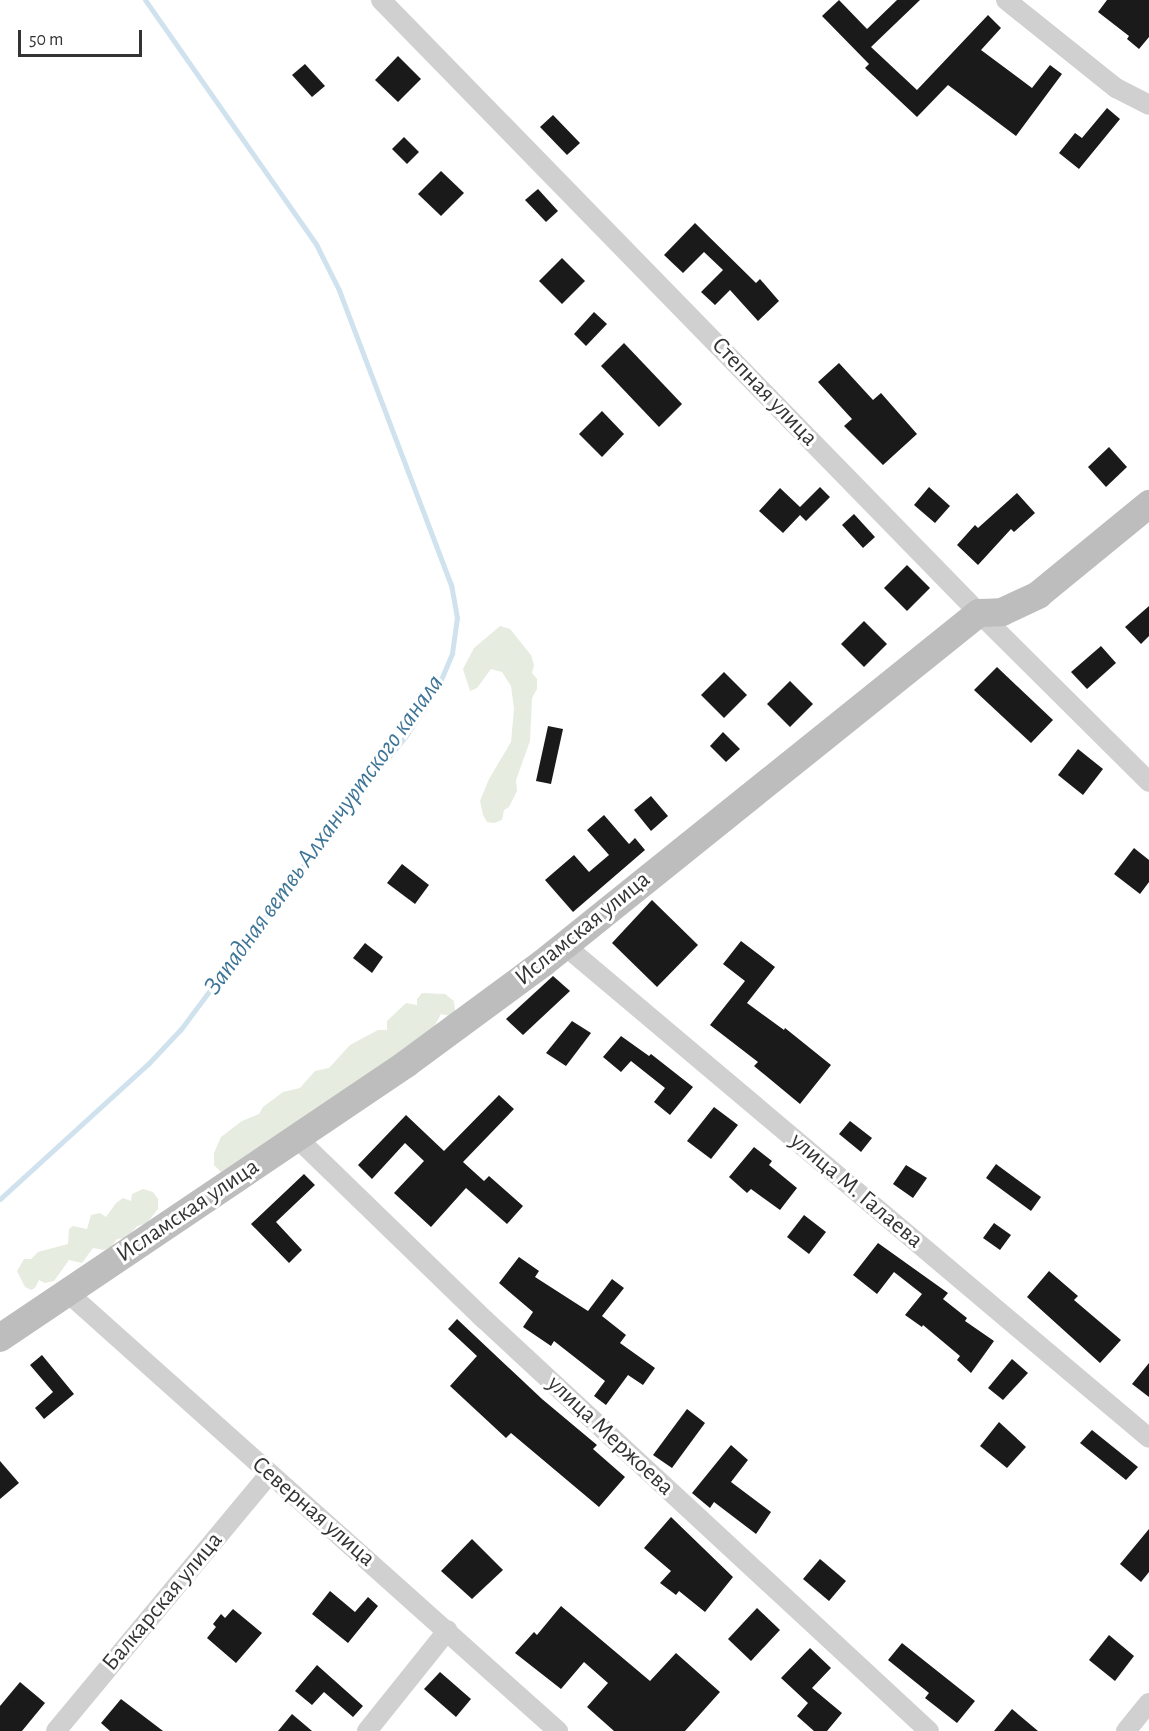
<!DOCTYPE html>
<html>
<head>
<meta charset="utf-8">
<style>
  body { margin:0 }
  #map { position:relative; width:1149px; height:1731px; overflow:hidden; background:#fff; font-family:"Alegreya Sans",sans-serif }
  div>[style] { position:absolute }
  .green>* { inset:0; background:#e6ecdf }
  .stream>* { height:5px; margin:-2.5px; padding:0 2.5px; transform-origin:2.5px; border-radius:2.5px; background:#cfe2ee }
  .building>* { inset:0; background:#1a1a1a }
  .street>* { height:20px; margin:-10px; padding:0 10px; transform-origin:10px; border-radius:10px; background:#d0d0d0 }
  .secondary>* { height:28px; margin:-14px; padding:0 14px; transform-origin:14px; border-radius:14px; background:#bdbdbd }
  span { translate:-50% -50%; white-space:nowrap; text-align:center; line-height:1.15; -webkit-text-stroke:6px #fff; paint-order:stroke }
  .street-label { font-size:24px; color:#333 }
  .water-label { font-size:26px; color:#3f7597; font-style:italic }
  .scale { position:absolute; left:18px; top:30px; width:124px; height:27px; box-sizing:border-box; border:3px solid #333; border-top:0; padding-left:8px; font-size:18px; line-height:21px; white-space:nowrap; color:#333; -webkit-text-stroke:4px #fff; paint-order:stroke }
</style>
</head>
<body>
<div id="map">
  <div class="green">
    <i style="clip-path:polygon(500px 626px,510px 629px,531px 655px,534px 665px,532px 673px,537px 679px,537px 689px,532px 698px,530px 741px,516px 780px,517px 791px,509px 807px,504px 810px,502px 820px,494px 823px,487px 822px,483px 815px,480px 801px,489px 779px,511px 742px,514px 709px,511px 686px,502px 672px,491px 669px,477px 688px,470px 691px,463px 669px,474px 648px)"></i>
    <i style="clip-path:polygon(422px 993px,445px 994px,454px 1001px,455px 1011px,450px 1016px,441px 1014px,434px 1027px,417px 1042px,221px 1172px,214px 1165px,214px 1153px,221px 1137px,242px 1121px,259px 1114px,263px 1107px,283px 1092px,300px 1088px,315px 1071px,329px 1068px,350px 1045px,378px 1030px,387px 1030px,387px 1021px,406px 1003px,417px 1005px,417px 999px)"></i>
    <i style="clip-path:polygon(143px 1189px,153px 1192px,158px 1199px,158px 1209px,146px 1224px,137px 1226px,127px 1238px,117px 1239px,111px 1247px,104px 1250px,93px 1248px,82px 1263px,69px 1260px,54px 1281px,45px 1283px,39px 1280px,35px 1288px,31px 1290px,25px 1287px,17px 1271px,24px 1259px,31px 1259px,38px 1252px,68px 1244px,69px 1229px,73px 1226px,87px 1229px,91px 1215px,100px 1213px,106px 1217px,116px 1203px,123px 1198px,131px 1201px,132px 1194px)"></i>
  </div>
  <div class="stream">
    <i style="left:0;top:1199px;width:200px;rotate:-42.4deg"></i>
    <i style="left:148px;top:1064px;width:48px;rotate:-46.7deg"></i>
    <i style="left:181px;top:1029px;width:256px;rotate:-53.3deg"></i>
    <i style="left:334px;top:824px;width:112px;rotate:-50.8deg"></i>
    <i style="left:405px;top:737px;width:58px;rotate:-56.3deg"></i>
    <i style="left:437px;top:689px;width:39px;rotate:-67deg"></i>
    <i style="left:452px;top:653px;width:35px;rotate:-82deg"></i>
    <i style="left:457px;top:618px;width:34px;rotate:-100deg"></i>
    <i style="left:451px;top:585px;width:316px;rotate:-110.8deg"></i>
    <i style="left:339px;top:290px;width:51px;rotate:-116.6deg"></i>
    <i style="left:316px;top:244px;width:298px;rotate:-125deg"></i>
  </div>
  <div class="building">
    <i style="clip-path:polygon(839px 0,867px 29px,897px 0,920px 0,871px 47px,917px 90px,988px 15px,1001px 28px,981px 50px,1032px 88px,1050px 65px,1062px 74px,1016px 136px,948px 85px,917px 117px,865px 68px,869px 64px,822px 16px)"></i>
    <i style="clip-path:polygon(1107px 0,1149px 0,1149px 37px,1139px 49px,1127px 39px,1129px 36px,1098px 12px)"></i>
    <i style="clip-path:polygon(398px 56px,421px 79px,398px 102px,375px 80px)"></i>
    <i style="clip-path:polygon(305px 64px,325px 86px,312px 97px,292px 75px)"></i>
    <i style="clip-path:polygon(1107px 108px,1120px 119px,1079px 169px,1059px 153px,1075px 133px,1082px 138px)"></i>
    <i style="clip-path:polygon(553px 115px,580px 143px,567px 155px,540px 127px)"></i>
    <i style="clip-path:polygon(404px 137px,419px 152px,407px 164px,392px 149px)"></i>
    <i style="clip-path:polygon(441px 171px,464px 193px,441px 216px,418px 194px)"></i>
    <i style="clip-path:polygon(538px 189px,558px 211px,546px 222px,525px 200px)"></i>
    <i style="clip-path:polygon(695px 223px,756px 283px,760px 279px,779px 301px,758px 321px,730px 290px,715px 305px,701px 292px,723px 270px,704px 252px,683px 273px,664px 255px)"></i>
    <i style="clip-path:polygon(562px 258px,585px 281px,562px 304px,539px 281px)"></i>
    <i style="clip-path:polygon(594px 312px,607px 324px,586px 346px,574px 334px)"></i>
    <i style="clip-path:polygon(624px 343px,682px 404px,659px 427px,601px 366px)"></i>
    <i style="clip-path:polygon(839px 363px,873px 400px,881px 393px,917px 434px,883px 465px,844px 426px,852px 419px,818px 382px)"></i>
    <i style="clip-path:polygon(602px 411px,624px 434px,602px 457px,579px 434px)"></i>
    <i style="clip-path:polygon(1109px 447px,1127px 467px,1106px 487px,1088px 467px)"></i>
    <i style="clip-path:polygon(820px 487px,830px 497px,806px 521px,800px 515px,783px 533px,759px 511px,780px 488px,800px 507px)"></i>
    <i style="clip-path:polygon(929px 487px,950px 506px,935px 523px,914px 505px)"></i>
    <i style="clip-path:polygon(1017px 493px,1035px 513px,1014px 532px,1011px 529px,978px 565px,957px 545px,975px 525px,978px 528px)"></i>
    <i style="clip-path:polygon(854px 514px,875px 537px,863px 548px,842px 525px)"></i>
    <i style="clip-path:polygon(907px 565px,930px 588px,907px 611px,884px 588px)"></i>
    <i style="clip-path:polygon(1149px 606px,1149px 636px,1141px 644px,1125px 627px)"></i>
    <i style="clip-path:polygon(864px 621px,887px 644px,864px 667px,841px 644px)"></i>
    <i style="clip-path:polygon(1101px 646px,1116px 663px,1087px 689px,1071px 672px)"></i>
    <i style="clip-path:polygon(997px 667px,1053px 720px,1031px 743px,974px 690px)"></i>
    <i style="clip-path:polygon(724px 672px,747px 695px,724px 718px,701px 695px)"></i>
    <i style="clip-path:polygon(790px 681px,813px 704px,790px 727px,767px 704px)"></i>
    <i style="clip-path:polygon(548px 726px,563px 729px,551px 784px,536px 781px)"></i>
    <i style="clip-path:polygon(723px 732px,740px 749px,726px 762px,710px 746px)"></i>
    <i style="clip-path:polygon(1078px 749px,1103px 769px,1083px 795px,1058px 775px)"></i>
    <i style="clip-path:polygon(651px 796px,668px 816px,651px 831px,634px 810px)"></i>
    <i style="clip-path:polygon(604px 815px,629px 844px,635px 838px,645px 850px,573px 912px,545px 880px,574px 855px,589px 872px,609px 855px,587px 830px)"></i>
    <i style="clip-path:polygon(1134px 848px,1149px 860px,1149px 882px,1140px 894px,1114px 874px)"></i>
    <i style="clip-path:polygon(402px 864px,429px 885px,415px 904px,387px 883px)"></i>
    <i style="clip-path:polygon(652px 900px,698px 945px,657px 987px,612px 943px)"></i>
    <i style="clip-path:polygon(741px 941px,775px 967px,747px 1003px,784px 1030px,785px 1028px,831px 1065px,800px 1104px,754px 1066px,758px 1062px,710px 1025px,745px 981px,723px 964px)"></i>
    <i style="clip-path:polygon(365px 943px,383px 957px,372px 973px,353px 958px)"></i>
    <i style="clip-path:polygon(553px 976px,570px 991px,523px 1035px,506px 1019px)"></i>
    <i style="clip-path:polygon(572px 1021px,591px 1033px,566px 1066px,546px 1053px)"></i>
    <i style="clip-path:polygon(621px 1036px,649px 1056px,651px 1054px,693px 1087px,670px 1115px,654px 1102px,665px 1088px,631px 1061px,621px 1072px,603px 1057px)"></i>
    <i style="clip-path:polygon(499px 1095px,514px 1109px,463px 1162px,484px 1181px,489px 1176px,523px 1206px,507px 1224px,466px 1188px,431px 1227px,394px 1193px,424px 1161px,405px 1143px,372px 1179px,358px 1165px,406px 1115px,444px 1151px)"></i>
    <i style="clip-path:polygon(714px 1107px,738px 1125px,711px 1159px,687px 1141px)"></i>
    <i style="clip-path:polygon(850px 1121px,872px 1138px,861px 1152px,839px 1134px)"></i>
    <i style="clip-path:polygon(754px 1147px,772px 1161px,769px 1165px,797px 1188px,780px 1210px,751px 1189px,747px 1193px,729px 1177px)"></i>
    <i style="clip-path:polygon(996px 1164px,1041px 1197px,1031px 1211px,986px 1178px)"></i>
    <i style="clip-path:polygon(906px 1165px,927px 1178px,913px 1198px,893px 1184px)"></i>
    <i style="clip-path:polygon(304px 1174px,315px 1185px,276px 1222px,302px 1250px,289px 1263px,251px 1224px)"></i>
    <i style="clip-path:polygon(804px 1215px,826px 1232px,809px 1254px,787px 1237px)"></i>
    <i style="clip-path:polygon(994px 1223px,1011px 1235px,1000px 1250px,983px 1238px)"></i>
    <i style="clip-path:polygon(878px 1243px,948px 1293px,943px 1299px,967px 1318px,965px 1321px,994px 1341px,971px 1373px,957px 1360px,960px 1356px,923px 1325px,922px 1327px,905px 1315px,922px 1294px,894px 1272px,877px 1294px,853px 1275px)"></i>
    <i style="clip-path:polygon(519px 1257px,539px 1271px,535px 1277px,588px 1311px,612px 1279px,624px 1288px,602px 1316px,626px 1335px,620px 1343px,655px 1368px,643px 1385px,628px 1375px,606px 1405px,594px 1396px,605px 1381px,554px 1341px,551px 1346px,523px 1327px,533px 1312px,499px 1283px)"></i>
    <i style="clip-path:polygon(1049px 1271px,1078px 1296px,1074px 1300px,1121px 1340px,1100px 1363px,1027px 1297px)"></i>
    <i style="clip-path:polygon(457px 1319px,542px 1399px,597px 1445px,593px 1449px,625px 1477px,599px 1507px,511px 1433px,506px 1438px,450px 1386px,477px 1356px,448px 1329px)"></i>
    <i style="clip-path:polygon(42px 1355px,74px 1394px,44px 1419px,35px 1408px,53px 1392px,30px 1365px)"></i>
    <i style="clip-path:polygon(1012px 1359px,1028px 1373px,1003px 1400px,988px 1388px)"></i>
    <i style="clip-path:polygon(1149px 1363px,1149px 1397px,1132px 1384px)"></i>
    <i style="clip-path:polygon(687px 1409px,705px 1423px,672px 1468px,653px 1455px)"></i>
    <i style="clip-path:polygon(999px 1422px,1026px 1447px,1007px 1468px,980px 1446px)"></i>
    <i style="clip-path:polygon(1092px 1430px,1138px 1467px,1126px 1480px,1080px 1443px)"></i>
    <i style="clip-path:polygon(731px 1445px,748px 1460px,731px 1482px,771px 1512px,756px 1534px,714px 1502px,710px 1508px,692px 1493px)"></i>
    <i style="clip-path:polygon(0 1461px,19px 1483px,0 1499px)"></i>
    <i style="clip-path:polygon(671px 1517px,733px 1577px,705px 1612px,679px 1591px,676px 1595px,660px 1583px,671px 1571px,644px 1548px)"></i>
    <i style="clip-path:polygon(1149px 1529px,1149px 1572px,1141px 1582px,1120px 1564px)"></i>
    <i style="clip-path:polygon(472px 1539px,503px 1570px,472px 1599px,441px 1571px)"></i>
    <i style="clip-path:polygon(820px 1559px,846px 1581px,829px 1601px,803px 1579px)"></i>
    <i style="clip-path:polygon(330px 1591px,355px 1612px,368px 1597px,378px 1606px,348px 1643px,312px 1614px)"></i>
    <i style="clip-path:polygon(561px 1606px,650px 1681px,676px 1653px,720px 1692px,685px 1731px,614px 1731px,587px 1707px,608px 1683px,584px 1662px,561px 1689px,515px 1653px,534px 1632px,537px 1635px)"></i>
    <i style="clip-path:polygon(757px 1608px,780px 1630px,751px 1661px,728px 1639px)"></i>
    <i style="clip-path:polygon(233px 1609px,262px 1633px,236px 1663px,207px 1638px,216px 1627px,213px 1624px,221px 1614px,225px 1618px)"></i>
    <i style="clip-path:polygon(1109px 1635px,1134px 1656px,1115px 1681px,1089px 1660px)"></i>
    <i style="clip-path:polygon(902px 1643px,975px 1701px,957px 1723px,925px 1698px,929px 1693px,888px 1660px)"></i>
    <i style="clip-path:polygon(810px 1648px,831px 1668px,812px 1688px,842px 1713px,827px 1731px,814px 1731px,797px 1716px,808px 1703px,781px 1678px)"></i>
    <i style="clip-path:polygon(317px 1665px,363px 1706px,353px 1717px,324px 1692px,312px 1705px,295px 1691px)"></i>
    <i style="clip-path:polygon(440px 1672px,471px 1699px,456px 1717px,424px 1689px)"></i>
    <i style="clip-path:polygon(20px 1682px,45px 1703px,22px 1731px,0 1731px,0 1706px)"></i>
    <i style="clip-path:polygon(121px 1699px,163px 1731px,110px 1731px,101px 1723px)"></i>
    <i style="clip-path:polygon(1012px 1709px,1038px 1731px,994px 1731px)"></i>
    <i style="clip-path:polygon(292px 1714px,312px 1731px,278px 1731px)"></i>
  </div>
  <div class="street">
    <i style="left:381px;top:0;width:856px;rotate:45.71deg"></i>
    <i style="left:979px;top:613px;width:240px;rotate:44.8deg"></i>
    <i style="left:1006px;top:0;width:141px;rotate:38.7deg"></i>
    <i style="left:1116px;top:88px;width:37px;rotate:27deg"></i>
    <i style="left:563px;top:944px;width:766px;rotate:40.13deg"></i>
    <i style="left:296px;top:1137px;width:263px;rotate:44.1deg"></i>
    <i style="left:485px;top:1320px;width:605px;rotate:42.79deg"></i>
    <i style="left:67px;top:1292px;width:659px;rotate:41.8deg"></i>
    <i style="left:56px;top:1731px;width:334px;rotate:-50.3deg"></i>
    <i style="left:367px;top:1731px;width:129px;rotate:-51.3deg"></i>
    <i style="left:1126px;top:1731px;width:36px;rotate:-51deg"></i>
  </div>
  <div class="secondary">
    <i style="left:0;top:1338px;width:490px;rotate:-34deg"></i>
    <i style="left:406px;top:1064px;width:170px;rotate:-36.4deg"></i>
    <i style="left:543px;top:963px;width:559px;rotate:-38.76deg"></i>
    <i style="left:979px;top:613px;width:23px;rotate:-2deg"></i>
    <i style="left:1002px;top:612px;width:40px;rotate:-25deg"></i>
    <i style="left:1038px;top:595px;width:144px;rotate:-39.3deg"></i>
  </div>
  <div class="street-label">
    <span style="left:764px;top:392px;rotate:46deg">Степная улица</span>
    <span style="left:583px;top:929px;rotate:-39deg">Исламская улица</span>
    <span style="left:856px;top:1191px;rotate:40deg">улица М. Галаева</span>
    <span style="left:188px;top:1211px;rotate:-34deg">Исламская улица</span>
    <span style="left:610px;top:1436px;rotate:43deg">улица Мержоева</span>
    <span style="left:313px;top:1512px;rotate:41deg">Северная улица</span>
    <span style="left:163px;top:1602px;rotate:-50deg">Балкарская улица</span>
  </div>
  <div class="water-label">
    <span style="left:324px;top:835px;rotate:-54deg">Западная ветвь Алханчуртского канала</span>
  </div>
  <div class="scale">50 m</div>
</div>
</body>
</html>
